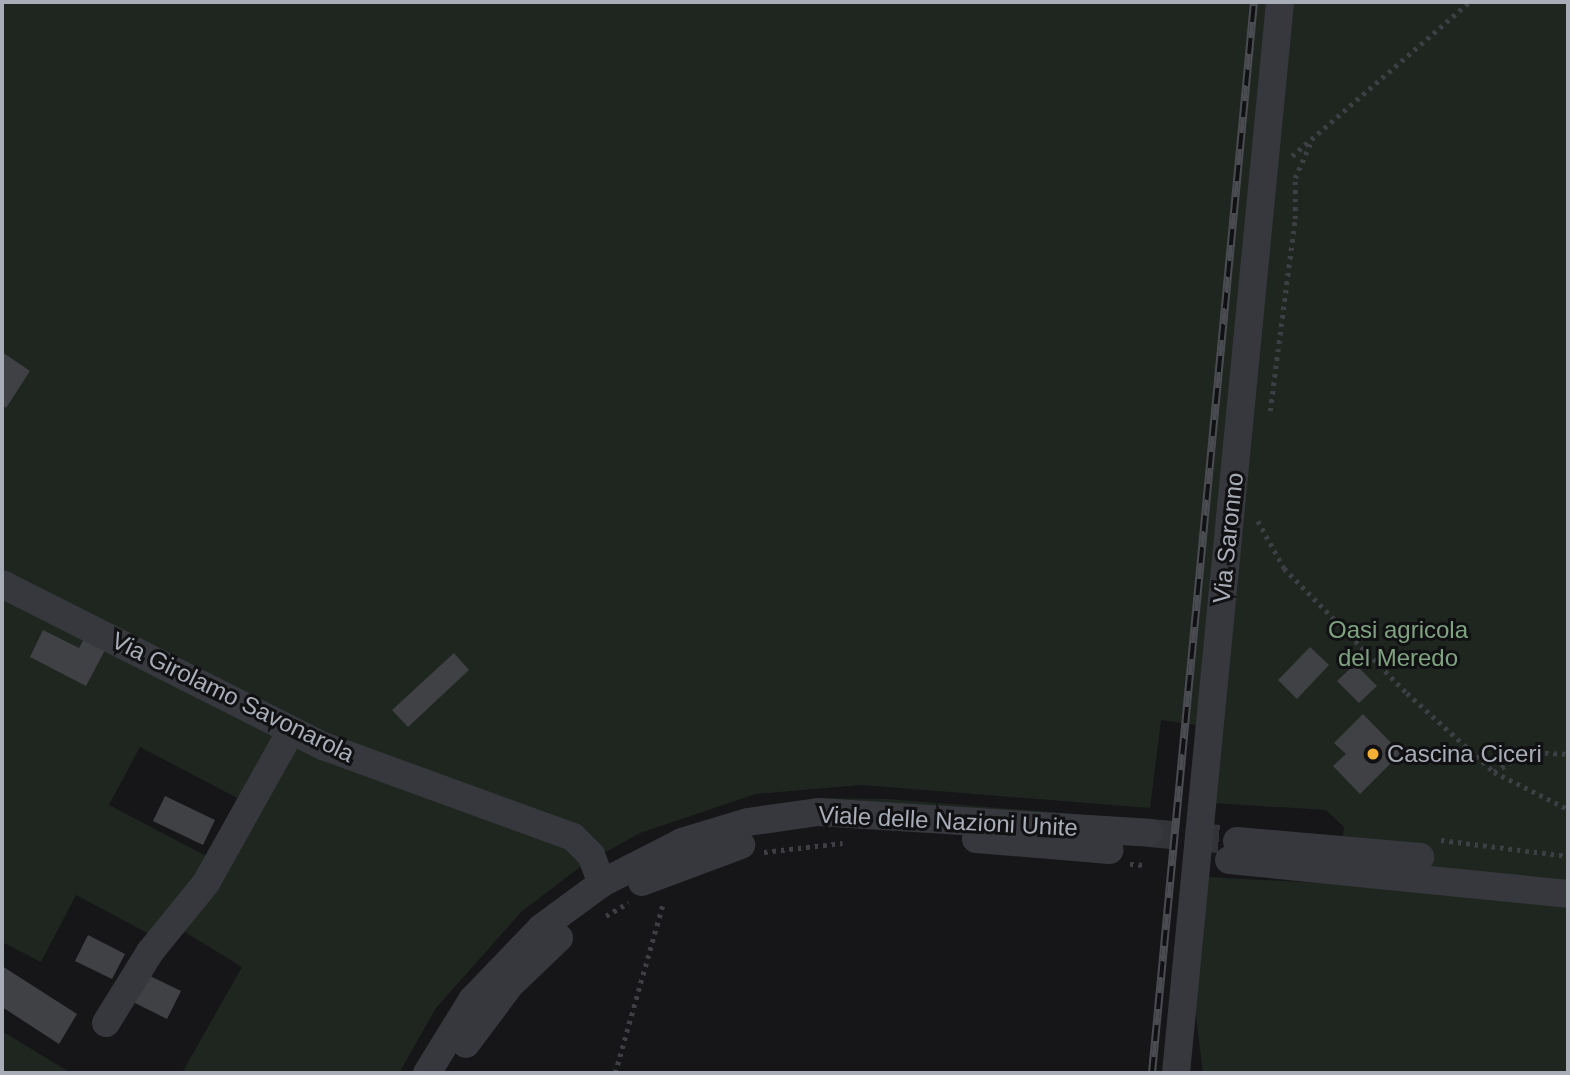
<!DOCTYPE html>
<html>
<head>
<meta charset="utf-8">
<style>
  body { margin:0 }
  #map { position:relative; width:1570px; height:1075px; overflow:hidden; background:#161618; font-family:Helvetica,sans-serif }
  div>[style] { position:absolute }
  .green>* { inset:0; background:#1e261f }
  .building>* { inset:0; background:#404145 }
  .minor-tunnel>* { height:28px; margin-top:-14px; transform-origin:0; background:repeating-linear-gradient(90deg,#333438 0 28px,transparent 0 42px) }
  .path>* { height:4.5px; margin-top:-2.25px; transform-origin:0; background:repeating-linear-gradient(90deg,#3d3f44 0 3.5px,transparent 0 8.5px) }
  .minor>* { height:28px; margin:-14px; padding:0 14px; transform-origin:14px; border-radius:14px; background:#37383d }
  .rail>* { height:8px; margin-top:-4px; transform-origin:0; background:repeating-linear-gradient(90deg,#111113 0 16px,#4a4c52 0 32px); box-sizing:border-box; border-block:2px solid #4a4c52 }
  .dots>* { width:19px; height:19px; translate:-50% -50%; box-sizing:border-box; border:4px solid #111113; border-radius:50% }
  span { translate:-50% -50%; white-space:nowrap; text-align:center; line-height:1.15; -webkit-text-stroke:6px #111113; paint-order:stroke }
  .street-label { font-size:24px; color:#a8adb8 }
  .park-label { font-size:24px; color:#7fa381 }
  .poi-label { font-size:24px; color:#a8adb8 }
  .left { translate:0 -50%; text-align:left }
  .frame { position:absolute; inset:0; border:4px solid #a8adb8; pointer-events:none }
</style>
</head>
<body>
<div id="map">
  <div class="green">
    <i style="clip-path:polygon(evenodd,2px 2px,1568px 2px,1568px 1073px,1203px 1073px,1194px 1000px,1208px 877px,1340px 884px,1232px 833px,1232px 828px,1343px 836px,1344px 827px,1326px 810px,1211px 803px,1196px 725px,1161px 720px,1150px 808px,861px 785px,756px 794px,640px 833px,584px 864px,521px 912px,436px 1008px,399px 1073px,182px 1073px,242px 967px,180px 929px,168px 944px,76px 895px,41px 962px,2px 942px,2px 2px,140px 747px,243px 801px,212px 859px,109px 805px,140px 747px)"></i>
    <i style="clip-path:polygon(822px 798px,887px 799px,1150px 820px,866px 804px,622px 862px,620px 857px,754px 808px)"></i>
    <i style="clip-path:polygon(2px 1031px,71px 1073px,2px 1073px)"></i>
  </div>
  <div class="building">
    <i style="clip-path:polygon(2px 352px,30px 371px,6px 408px,2px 405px)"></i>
    <i style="clip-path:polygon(43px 630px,79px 648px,84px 639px,105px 650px,86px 686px,30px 657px)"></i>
    <i style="clip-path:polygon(1310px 647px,1329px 665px,1297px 699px,1278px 680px)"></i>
    <i style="clip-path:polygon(454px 653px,469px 670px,408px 727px,392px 710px)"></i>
    <i style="clip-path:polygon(1355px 664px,1377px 686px,1359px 703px,1337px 681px)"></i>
    <i style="clip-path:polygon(1363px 714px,1401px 753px,1360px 794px,1333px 766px,1346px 754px,1334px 743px)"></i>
    <i style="clip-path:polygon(165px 796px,215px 820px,203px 845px,153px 821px)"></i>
    <i style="clip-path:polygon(88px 935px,125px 954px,112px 979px,75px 961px)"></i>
    <i style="clip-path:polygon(2px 966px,77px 1014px,59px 1044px,2px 1007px)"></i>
    <i style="clip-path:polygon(146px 974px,181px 991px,167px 1019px,133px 1002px)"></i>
  </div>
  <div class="minor-tunnel">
    <i style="left:1149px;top:833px;width:82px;rotate:4.9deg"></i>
  </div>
  <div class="path">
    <i style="left:1292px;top:156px;width:235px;rotate:-41deg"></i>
    <i style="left:1270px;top:411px;width:194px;rotate:-82.6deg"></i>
    <i style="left:1295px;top:219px;width:41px;rotate:-90deg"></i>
    <i style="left:1295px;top:178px;width:37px;rotate:-66deg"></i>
    <i style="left:1258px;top:521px;width:54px;rotate:61deg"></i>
    <i style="left:1284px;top:568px;width:175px;rotate:45.5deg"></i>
    <i style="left:1407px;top:693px;width:118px;rotate:42.2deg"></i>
    <i style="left:1494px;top:772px;width:83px;rotate:26.6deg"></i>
    <i style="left:1494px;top:772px;width:39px;rotate:-30deg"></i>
    <i style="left:1528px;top:752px;width:40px;rotate:2.9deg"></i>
    <i style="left:1441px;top:840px;width:128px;rotate:7.2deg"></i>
    <i style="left:764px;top:852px;width:79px;rotate:-6.6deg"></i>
    <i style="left:1130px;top:864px;width:16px;rotate:4deg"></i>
    <i style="left:606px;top:916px;width:26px;rotate:-31deg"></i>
    <i style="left:615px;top:1073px;width:177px;rotate:-74.2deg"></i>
  </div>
  <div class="minor">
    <i style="left:2px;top:584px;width:360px;rotate:26.8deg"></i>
    <i style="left:323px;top:746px;width:266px;rotate:20deg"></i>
    <i style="left:573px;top:837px;width:25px;rotate:45deg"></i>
    <i style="left:591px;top:855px;width:30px;rotate:69deg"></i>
    <i style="left:976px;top:839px;width:134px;rotate:4.7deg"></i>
    <i style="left:1237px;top:841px;width:184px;rotate:5deg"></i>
    <i style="left:1229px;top:860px;width:341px;rotate:5.7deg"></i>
    <i style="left:642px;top:882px;width:106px;rotate:-20.5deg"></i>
    <i style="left:106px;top:1023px;width:84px;rotate:-58.2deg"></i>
    <i style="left:150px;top:952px;width:89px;rotate:-50.9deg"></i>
    <i style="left:206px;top:883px;width:174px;rotate:-60.8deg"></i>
    <i style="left:466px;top:1044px;width:74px;rotate:-53.3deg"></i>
    <i style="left:510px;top:985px;width:68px;rotate:-43.8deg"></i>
    <i style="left:427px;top:1073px;width:86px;rotate:-58.3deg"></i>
    <i style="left:472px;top:1000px;width:100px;rotate:-46.2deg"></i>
    <i style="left:541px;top:928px;width:76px;rotate:-36.4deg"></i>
    <i style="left:602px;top:883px;width:90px;rotate:-27.1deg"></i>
    <i style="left:682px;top:842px;width:69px;rotate:-16.9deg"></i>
    <i style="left:748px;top:822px;width:71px;rotate:-8.1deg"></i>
    <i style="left:818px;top:812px;width:332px;rotate:3.6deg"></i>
    <i style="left:1176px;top:1073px;width:1076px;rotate:-84.45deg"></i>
  </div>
  <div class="rail">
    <i style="left:1152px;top:1073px;width:1076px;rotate:-84.56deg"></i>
  </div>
  <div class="dots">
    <i style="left:1373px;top:754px;background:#f2b134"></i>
  </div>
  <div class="street-label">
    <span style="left:1228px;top:538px;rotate:-84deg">Via Saronno</span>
    <span style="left:233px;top:697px;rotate:26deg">Via Girolamo Savonarola</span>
    <span style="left:948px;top:821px;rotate:3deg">Viale delle Nazioni Unite</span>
  </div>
  <div class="park-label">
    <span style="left:1398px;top:644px">Oasi agricola<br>del Meredo</span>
  </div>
  <div class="poi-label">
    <span class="left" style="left:1387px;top:754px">Cascina Ciceri</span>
  </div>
  <div class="frame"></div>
</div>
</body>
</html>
